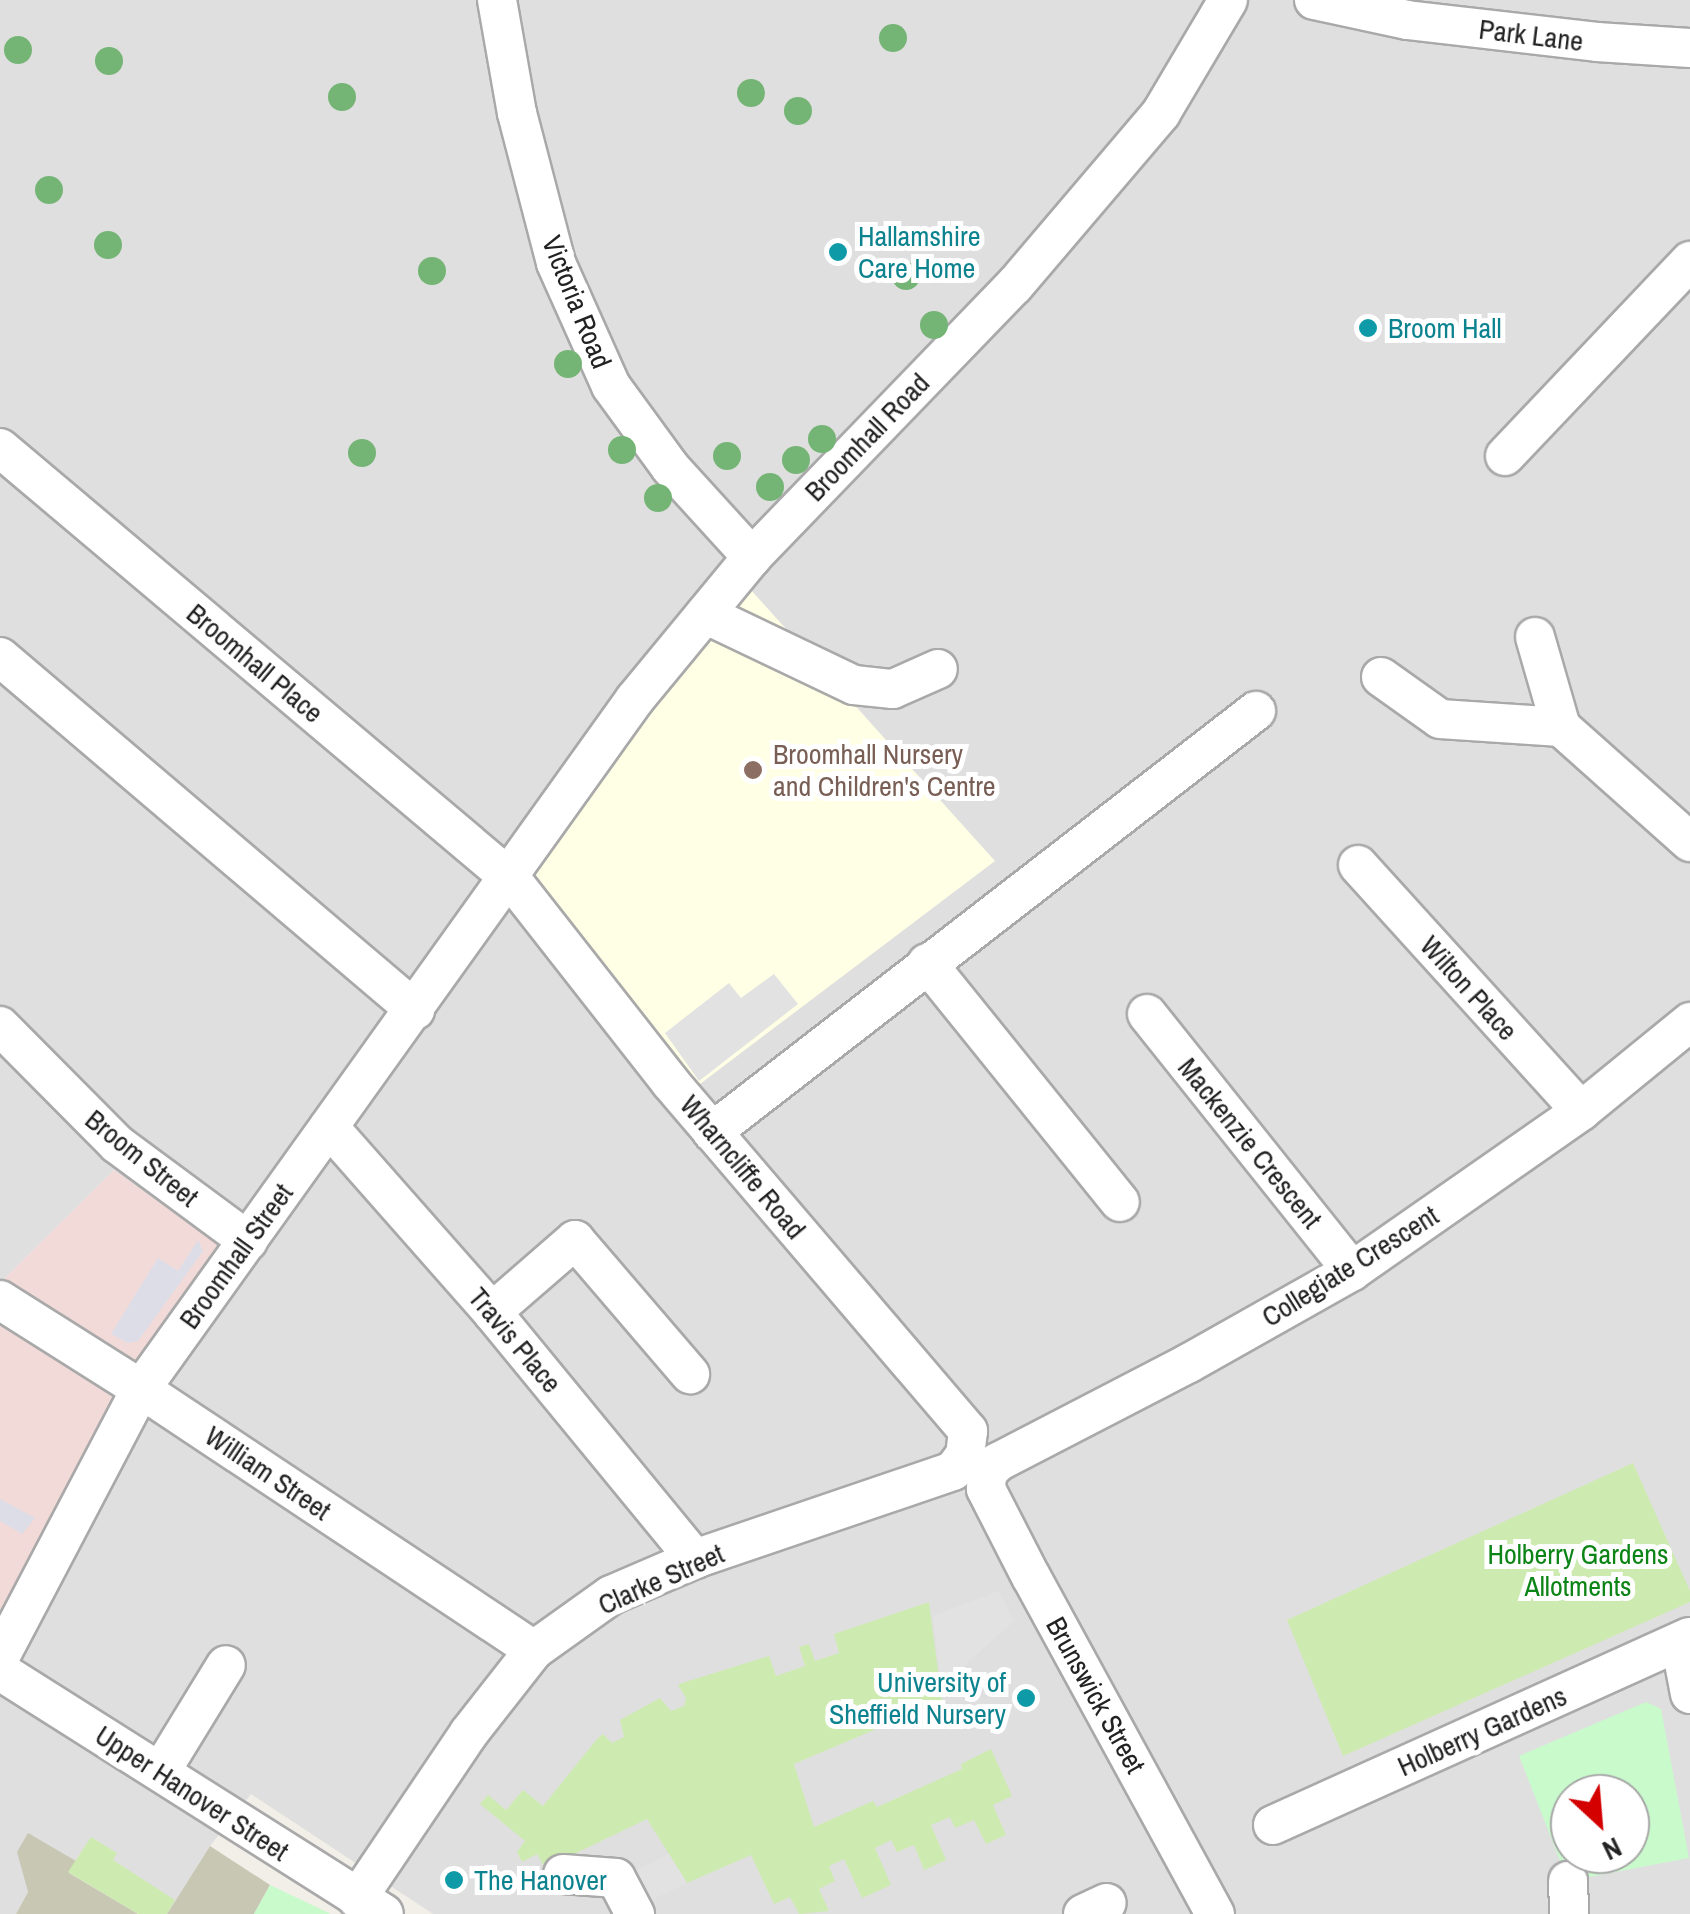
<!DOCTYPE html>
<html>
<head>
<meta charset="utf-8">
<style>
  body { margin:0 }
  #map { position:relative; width:1690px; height:1914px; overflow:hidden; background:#f2efe9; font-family:"Archivo Narrow",sans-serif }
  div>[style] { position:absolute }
  .residential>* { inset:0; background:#e0dfdf }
  .commercial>* { inset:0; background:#f2dad9 }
  .education>* { inset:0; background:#ffffe5 }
  .construction>* { inset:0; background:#c7c7b4 }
  .grass>* { inset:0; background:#cdebb0 }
  .park>* { inset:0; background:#c8facc }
  .parking>* { inset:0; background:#e2e2e2 }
  .plaza>* { inset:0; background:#dddde8 }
  .roads { filter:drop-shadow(2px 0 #a9a9a9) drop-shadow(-2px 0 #a9a9a9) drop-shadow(0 2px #a9a9a9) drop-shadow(0 -2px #a9a9a9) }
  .minor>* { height:38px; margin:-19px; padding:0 19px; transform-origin:19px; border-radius:19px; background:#fff }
  .trees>* { width:28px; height:28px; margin:-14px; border-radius:50%; background:#74b475 }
  .dots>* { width:28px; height:28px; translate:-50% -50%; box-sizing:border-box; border:5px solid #fff; border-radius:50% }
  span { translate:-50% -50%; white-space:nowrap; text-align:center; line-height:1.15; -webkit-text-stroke:10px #fff; paint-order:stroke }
  .street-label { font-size:28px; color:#222 }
  .culture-label { font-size:28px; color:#0d838f }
  .left { translate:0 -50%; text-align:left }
  .right { translate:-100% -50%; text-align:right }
  .education-label { font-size:28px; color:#785e54 }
  .park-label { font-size:28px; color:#0c8416 }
  .north { position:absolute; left:1550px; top:1774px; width:100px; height:100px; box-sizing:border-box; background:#fff; border:2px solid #a7a7a7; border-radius:50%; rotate:154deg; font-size:28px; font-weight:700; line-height:40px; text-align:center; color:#222 }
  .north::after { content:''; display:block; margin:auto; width:35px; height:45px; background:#d40000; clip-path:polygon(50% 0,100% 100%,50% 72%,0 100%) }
</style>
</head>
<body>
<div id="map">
  <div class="residential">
    <i style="clip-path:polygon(evenodd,0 0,1690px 0,1690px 1914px,433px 1914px,251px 1794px,210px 1846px,167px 1914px,138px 1914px,68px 1872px,75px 1861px,18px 1852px,28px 1892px,16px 1914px,0 1914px,0 1631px,114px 1170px,0 1283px,0 0,1570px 1794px,1630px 1794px,1630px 1854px,1570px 1854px,1570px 1794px)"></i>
  </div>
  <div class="commercial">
    <i style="clip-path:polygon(114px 1170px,225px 1250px,0 1631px,0 1283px)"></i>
  </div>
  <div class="education">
    <i style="clip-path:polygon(741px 579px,995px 861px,696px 1087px,525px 861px)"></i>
  </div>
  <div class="construction">
    <i style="clip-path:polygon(28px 1833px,76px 1861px,69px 1873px,138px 1914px,16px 1914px,28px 1892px,17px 1852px)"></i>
    <i style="clip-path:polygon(210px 1846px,270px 1885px,254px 1914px,167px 1914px)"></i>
  </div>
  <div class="grass">
    <i style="clip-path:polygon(1633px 1463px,1690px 1591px,1690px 1602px,1343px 1756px,1287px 1620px)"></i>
    <i style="clip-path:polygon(929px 1602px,942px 1701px,794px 1764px,814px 1827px,873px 1801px,877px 1807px,962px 1769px,961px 1764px,991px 1749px,1012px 1796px,993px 1805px,1006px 1835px,986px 1844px,974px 1820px,955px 1828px,950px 1817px,931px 1825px,946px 1860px,924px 1870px,914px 1845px,897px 1852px,891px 1840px,875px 1848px,891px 1885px,862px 1898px,844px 1859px,829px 1866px,835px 1881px,819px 1889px,829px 1911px,799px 1914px,790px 1897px,774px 1904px,751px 1855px,687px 1883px,647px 1819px,545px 1868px,537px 1854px,522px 1862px,517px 1852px,525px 1841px,480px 1804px,488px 1795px,506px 1810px,523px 1790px,543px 1806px,597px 1739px,603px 1734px,612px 1743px,624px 1737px,620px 1720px,660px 1698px,671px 1711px,684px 1706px,686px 1698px,678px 1685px,682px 1683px,769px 1656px,776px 1676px,805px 1666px,799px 1647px,809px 1644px,815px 1661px,839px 1653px,834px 1634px)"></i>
    <i style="clip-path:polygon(91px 1837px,117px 1853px,113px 1860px,175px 1900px,167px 1914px,138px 1914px,68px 1872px)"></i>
  </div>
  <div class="park">
    <i style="clip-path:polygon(evenodd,1646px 1702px,1661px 1709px,1689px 1858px,1568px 1881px,1519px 1756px,1646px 1702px,1570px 1794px,1630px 1794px,1630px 1854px,1570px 1854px,1570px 1794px)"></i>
    <i style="clip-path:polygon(270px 1885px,331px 1914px,254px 1914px)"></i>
  </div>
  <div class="parking">
    <i style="clip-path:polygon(774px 974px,798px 1004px,699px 1081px,665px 1033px,729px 983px,741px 998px)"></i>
    <i style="clip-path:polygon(999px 1591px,1014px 1621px,941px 1686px,933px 1616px)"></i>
    <i style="clip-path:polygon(669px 1854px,687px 1883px,647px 1902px,627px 1875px)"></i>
  </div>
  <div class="plaza">
    <i style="clip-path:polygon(198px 1240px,203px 1251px,138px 1341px,128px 1343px,111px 1334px,158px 1258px,178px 1271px)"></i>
    <i style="clip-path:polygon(0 1499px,35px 1518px,22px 1534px,0 1521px)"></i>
  </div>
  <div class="roads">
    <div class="minor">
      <i style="left:497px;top:0;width:115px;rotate:80deg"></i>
      <i style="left:517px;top:113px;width:155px;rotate:75.4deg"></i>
      <i style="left:556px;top:263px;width:135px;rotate:65.9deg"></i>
      <i style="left:611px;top:386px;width:100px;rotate:53.9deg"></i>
      <i style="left:670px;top:467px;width:122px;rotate:47.7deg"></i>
      <i style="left:1314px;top:0;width:95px;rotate:12.1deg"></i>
      <i style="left:1407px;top:20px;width:191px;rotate:6.6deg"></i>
      <i style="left:1597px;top:42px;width:93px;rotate:3.7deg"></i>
      <i style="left:0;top:448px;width:668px;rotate:40.15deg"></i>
      <i style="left:511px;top:879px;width:258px;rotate:51.9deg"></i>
      <i style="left:670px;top:1082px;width:459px;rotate:49.5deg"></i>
      <i style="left:968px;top:1431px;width:24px;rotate:97deg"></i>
      <i style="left:965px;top:1455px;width:20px;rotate:127deg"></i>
      <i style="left:953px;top:1471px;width:273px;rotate:161.2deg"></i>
      <i style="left:695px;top:1559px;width:91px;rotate:156.8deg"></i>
      <i style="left:611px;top:1595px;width:95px;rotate:144.5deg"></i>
      <i style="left:534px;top:1650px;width:105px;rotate:128.1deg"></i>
      <i style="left:469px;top:1733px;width:200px;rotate:124deg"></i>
      <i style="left:1505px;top:456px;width:269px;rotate:-46.5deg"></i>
      <i style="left:705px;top:614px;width:165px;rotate:25.5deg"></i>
      <i style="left:854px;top:685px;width:39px;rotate:6deg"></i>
      <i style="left:893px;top:689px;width:49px;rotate:-24deg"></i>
      <i style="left:1535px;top:637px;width:94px;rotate:73.9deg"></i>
      <i style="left:0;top:657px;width:545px;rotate:40.38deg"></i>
      <i style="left:1381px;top:677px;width:72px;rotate:35.4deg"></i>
      <i style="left:1440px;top:719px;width:121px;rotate:3.8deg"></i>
      <i style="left:1561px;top:727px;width:173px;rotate:41.7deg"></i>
      <i style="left:1358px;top:865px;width:332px;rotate:47.8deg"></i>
      <i style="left:927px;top:963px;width:307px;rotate:51.1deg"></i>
      <i style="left:1147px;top:1014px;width:329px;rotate:51.4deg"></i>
      <i style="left:0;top:1026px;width:166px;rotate:45.2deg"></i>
      <i style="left:117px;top:1144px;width:163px;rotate:36.5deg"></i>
      <i style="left:329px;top:1127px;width:247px;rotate:48.6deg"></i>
      <i style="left:492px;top:1312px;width:320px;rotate:50.6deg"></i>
      <i style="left:712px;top:1132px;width:688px;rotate:-37.74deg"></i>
      <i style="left:0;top:1300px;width:167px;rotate:32.3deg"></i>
      <i style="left:141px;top:1389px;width:472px;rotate:33.6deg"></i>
      <i style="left:492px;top:1312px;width:110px;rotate:-40.9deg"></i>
      <i style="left:575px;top:1240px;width:177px;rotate:49.4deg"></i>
      <i style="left:1680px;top:1642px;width:53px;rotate:79.1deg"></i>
      <i style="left:0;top:1657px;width:303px;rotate:-62.3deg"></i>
      <i style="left:141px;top:1389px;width:849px;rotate:-54.4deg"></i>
      <i style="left:635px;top:699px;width:184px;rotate:-50.5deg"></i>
      <i style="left:752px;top:557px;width:377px;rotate:-46deg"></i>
      <i style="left:1014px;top:286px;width:227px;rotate:-49.6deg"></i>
      <i style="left:1161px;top:113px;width:131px;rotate:-59.3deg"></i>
      <i style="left:0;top:1671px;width:454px;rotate:32.3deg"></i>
      <i style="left:161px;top:1771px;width:124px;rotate:-58.5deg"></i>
      <i style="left:1273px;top:1825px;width:457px;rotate:-24.3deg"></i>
      <i style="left:563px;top:1874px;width:53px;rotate:4.3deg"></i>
      <i style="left:616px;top:1878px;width:41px;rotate:62.2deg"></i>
      <i style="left:1568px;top:1881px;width:33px;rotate:88deg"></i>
      <i style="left:1083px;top:1914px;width:26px;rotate:-25deg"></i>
      <i style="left:1215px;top:1914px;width:384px;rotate:-118.6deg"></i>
      <i style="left:1031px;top:1577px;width:99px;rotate:-117.1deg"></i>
      <i style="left:986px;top:1489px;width:16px;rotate:-86deg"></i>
      <i style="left:987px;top:1473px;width:16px;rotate:-45deg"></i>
      <i style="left:998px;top:1462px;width:215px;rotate:-27.4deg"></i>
      <i style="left:1189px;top:1363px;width:187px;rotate:-29.4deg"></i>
      <i style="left:1352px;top:1271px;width:279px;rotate:-34.9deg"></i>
      <i style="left:1581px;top:1111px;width:141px;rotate:-39.2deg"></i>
    </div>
  </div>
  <div class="trees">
    <i style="left:893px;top:38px"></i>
    <i style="left:18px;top:50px"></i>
    <i style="left:109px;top:61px"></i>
    <i style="left:751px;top:93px"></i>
    <i style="left:342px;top:97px"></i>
    <i style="left:798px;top:111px"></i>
    <i style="left:49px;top:190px"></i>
    <i style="left:108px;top:245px"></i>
    <i style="left:432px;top:271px"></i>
    <i style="left:906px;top:276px"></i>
    <i style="left:934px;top:325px"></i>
    <i style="left:568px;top:364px"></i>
    <i style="left:822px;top:439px"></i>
    <i style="left:622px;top:450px"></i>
    <i style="left:362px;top:453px"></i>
    <i style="left:727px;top:456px"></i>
    <i style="left:796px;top:460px"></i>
    <i style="left:770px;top:487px"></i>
    <i style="left:658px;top:498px"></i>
  </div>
  <div class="dots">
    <i style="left:838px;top:252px;background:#0f9aa8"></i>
    <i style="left:1368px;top:328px;background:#0f9aa8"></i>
    <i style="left:753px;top:770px;background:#8d6e63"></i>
    <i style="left:1026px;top:1698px;background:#0f9aa8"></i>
    <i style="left:454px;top:1880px;background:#0f9aa8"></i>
  </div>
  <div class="street-label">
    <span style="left:1531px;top:35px;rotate:7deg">Park Lane</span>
    <span style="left:577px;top:302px;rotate:68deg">Victoria Road</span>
    <span style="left:867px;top:437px;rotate:-46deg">Broomhall Road</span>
    <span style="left:255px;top:663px;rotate:40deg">Broomhall Place</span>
    <span style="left:1469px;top:988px;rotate:48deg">Wilton Place</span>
    <span style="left:1250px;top:1143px;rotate:51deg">Mackenzie Crescent</span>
    <span style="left:142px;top:1158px;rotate:39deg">Broom Street</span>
    <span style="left:743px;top:1167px;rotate:50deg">Wharncliffe Road</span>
    <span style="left:236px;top:1256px;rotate:-54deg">Broomhall Street</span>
    <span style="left:1350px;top:1266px;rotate:-32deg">Collegiate Crescent</span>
    <span style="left:515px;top:1340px;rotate:50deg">Travis Place</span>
    <span style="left:268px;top:1473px;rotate:34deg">William Street</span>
    <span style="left:661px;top:1579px;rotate:-24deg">Clarke Street</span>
    <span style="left:1096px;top:1695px;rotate:61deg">Brunswick Street</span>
    <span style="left:1482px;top:1731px;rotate:-24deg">Holberry Gardens</span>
    <span style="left:192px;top:1793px;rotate:33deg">Upper Hanover Street</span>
  </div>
  <div class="culture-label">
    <span class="left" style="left:858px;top:252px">Hallamshire<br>Care Home</span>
    <span class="left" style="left:1388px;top:328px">Broom Hall</span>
    <span class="right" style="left:1006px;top:1698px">University of<br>Sheffield Nursery</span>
    <span class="left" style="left:474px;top:1880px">The Hanover</span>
  </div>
  <div class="education-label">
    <span class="left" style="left:773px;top:770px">Broomhall Nursery<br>and Children's Centre</span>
  </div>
  <div class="park-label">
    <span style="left:1578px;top:1570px">Holberry Gardens<br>Allotments</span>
  </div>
  <div class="north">N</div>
</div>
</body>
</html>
